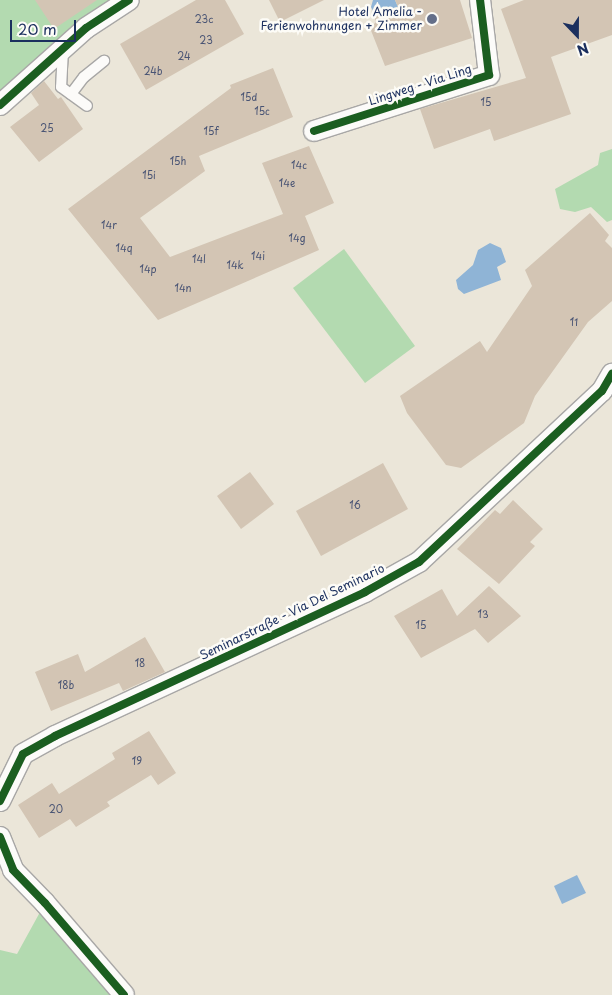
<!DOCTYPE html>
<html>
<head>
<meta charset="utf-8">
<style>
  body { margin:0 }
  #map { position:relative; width:612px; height:995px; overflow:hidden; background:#ebe6d9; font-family:"Playpen Sans",sans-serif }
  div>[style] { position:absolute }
  .green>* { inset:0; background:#b3dab0 }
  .water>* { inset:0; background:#8fb4d6 }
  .building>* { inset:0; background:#d3c5b4 }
  .roads { filter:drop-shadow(1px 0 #a8a7a6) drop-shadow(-1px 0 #a8a7a6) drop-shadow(0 1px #a8a7a6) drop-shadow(0 -1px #a8a7a6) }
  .service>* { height:10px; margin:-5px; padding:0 5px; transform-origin:5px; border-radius:5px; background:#fcfbf9 }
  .minor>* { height:20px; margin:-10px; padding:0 10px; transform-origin:10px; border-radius:10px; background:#fcfbf9 }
  .cycleway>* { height:8px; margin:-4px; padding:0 4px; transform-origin:4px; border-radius:4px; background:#1b5e20 }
  .dots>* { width:14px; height:14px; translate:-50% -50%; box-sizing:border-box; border:2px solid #fdfcf7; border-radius:50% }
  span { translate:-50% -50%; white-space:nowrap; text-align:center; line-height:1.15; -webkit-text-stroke:5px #fdfcf7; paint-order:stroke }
  .number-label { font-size:10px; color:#495474 }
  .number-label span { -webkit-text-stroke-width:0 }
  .poi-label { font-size:12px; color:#1b2f5e }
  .right { translate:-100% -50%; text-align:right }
  .street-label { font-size:12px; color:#1b2f5e }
  .north { position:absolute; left:552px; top:10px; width:50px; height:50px; -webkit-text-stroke:4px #fdfcf7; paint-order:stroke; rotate:158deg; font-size:14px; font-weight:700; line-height:20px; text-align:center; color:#1b2f5e }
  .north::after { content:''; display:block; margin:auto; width:18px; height:22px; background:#1b2f5e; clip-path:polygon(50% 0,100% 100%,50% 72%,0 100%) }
  .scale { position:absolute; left:10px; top:20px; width:66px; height:22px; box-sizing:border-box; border:2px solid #1b2f5e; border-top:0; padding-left:6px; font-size:15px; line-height:18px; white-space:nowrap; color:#1b2f5e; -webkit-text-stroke:4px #fdfcf7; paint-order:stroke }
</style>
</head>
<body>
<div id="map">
  <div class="green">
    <i style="clip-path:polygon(0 0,128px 0,0 93px)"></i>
    <i style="clip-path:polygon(612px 149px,612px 220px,607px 222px,591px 207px,575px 212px,560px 209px,555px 189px,598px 165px,600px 153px)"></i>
    <i style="clip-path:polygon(344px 249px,415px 346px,365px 383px,293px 288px)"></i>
    <i style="clip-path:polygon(45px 903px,124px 995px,0 995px,0 950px,17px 954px)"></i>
  </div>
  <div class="water">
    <i style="clip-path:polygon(373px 0,395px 0,398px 7px,375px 15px,371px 7px)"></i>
    <i style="clip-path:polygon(490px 243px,501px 248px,506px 262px,497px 267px,501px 280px,464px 294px,458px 289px,456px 280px,473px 265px,478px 250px)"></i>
    <i style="clip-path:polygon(577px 875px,586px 893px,562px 904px,554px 886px)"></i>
  </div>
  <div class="building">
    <i style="clip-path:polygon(35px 0,97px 0,54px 29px)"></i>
    <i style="clip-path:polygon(196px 0,225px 0,244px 34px,146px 90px,120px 44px)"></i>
    <i style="clip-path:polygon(269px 0,324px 0,280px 22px)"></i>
    <i style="clip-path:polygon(395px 0,460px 0,472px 38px,385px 66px,370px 28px,375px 23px,375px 15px,398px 7px)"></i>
    <i style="clip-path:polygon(524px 0,612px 0,612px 35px,551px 57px,571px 114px,494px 141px,490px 129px,434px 149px,420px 109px,526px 78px,501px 9px)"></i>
    <i style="clip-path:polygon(273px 68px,293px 117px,199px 156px,205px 171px,140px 218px,170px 257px,283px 214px,262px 163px,309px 146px,334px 203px,305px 216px,319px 250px,158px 320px,68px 209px,231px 88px,230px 85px)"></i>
    <i style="clip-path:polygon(44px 81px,58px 99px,61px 97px,83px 129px,39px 162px,10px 127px,39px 105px,31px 93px)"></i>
    <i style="clip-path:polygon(590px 213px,609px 235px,605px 241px,612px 248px,612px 301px,588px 322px,535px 396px,524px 423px,461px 468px,446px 465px,407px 413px,400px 396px,480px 341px,487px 352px,532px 286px,525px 270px)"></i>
    <i style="clip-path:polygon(383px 463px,408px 509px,321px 556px,296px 511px)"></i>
    <i style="clip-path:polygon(250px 472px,274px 504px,241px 529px,217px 496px)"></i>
    <i style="clip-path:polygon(513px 500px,543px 529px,530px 542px,535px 546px,499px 584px,457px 549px,495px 510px,500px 514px)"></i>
    <i style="clip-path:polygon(489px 586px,521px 616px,488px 643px,475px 629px,421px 658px,394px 616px,442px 589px,457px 616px)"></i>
    <i style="clip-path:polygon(145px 637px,165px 672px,123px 691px,119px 683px,51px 711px,35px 672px,78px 654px,85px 672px)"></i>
    <i style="clip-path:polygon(149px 731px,176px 773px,158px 785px,151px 775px,107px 802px,110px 806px,76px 827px,70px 819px,39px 838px,18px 805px,52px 783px,59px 794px,115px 759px,112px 753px)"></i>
  </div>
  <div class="roads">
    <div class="service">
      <i style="left:63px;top:50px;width:37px;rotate:93deg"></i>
      <i style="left:61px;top:87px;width:32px;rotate:36deg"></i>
      <i style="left:71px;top:94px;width:21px;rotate:-53deg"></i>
      <i style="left:84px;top:77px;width:26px;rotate:-39deg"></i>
    </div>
    <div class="minor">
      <i style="left:0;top:105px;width:115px;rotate:-41.8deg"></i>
      <i style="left:86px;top:28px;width:51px;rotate:-33.1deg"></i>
      <i style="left:314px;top:131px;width:184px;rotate:-17.7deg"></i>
      <i style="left:489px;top:75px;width:76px;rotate:-96.8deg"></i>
      <i style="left:0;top:801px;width:52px;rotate:-63.9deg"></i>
      <i style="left:23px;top:754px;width:37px;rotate:-29deg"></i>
      <i style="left:55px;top:736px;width:342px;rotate:-24.9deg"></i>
      <i style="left:365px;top:592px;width:62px;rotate:-29.1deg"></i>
      <i style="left:419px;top:562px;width:250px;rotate:-43.1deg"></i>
      <i style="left:602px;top:391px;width:20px;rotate:-60deg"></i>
      <i style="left:0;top:837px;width:35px;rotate:68deg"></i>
      <i style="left:13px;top:870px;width:46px;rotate:45.9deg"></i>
      <i style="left:45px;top:903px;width:121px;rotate:49.3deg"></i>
    </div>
  </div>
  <div class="cycleway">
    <i style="left:0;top:105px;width:115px;rotate:-41.8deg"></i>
    <i style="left:86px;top:28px;width:51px;rotate:-33.1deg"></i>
    <i style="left:314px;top:131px;width:184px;rotate:-17.7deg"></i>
    <i style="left:489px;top:75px;width:76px;rotate:-96.8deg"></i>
    <i style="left:0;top:801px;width:52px;rotate:-63.9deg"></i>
    <i style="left:23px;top:754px;width:37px;rotate:-29deg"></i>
    <i style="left:55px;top:736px;width:342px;rotate:-24.9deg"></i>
    <i style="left:365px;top:592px;width:62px;rotate:-29.1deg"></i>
    <i style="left:419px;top:562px;width:250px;rotate:-43.1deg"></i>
    <i style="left:602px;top:391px;width:20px;rotate:-60deg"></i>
    <i style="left:0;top:837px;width:35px;rotate:68deg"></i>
    <i style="left:13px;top:870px;width:46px;rotate:45.9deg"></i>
    <i style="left:45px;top:903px;width:121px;rotate:49.3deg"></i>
  </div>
  <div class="dots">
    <i style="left:432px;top:19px;background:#646f89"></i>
  </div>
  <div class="number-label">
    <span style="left:204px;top:19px">23c</span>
    <span style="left:206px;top:40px">23</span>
    <span style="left:184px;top:56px">24</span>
    <span style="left:153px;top:71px">24b</span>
    <span style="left:249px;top:97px">15d</span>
    <span style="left:486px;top:102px">15</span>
    <span style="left:262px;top:111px">15c</span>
    <span style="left:47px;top:128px">25</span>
    <span style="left:211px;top:131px">15f</span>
    <span style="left:178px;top:161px">15h</span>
    <span style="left:299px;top:165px">14c</span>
    <span style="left:149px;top:175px">15i</span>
    <span style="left:287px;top:183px">14e</span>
    <span style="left:109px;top:225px">14r</span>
    <span style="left:297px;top:238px">14g</span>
    <span style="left:124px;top:248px">14q</span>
    <span style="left:258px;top:256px">14i</span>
    <span style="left:199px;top:259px">14l</span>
    <span style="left:235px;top:265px">14k</span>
    <span style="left:148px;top:269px">14p</span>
    <span style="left:183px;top:288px">14n</span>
    <span style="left:574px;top:322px">11</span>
    <span style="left:355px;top:505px">16</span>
    <span style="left:483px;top:614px">13</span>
    <span style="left:421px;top:625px">15</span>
    <span style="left:140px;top:663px">18</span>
    <span style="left:66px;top:685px">18b</span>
    <span style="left:137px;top:761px">19</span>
    <span style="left:56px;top:809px">20</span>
  </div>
  <div class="poi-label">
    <span class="right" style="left:422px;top:19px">Hotel Amelia -<br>Ferienwohnungen + Zimmer</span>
  </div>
  <div class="street-label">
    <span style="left:420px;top:85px;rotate:-18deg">Lingweg - Via Ling</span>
    <span style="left:292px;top:612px;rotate:-26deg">Seminarstraße - Via Del Seminario</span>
  </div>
  <div class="north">N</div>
  <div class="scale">20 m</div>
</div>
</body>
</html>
